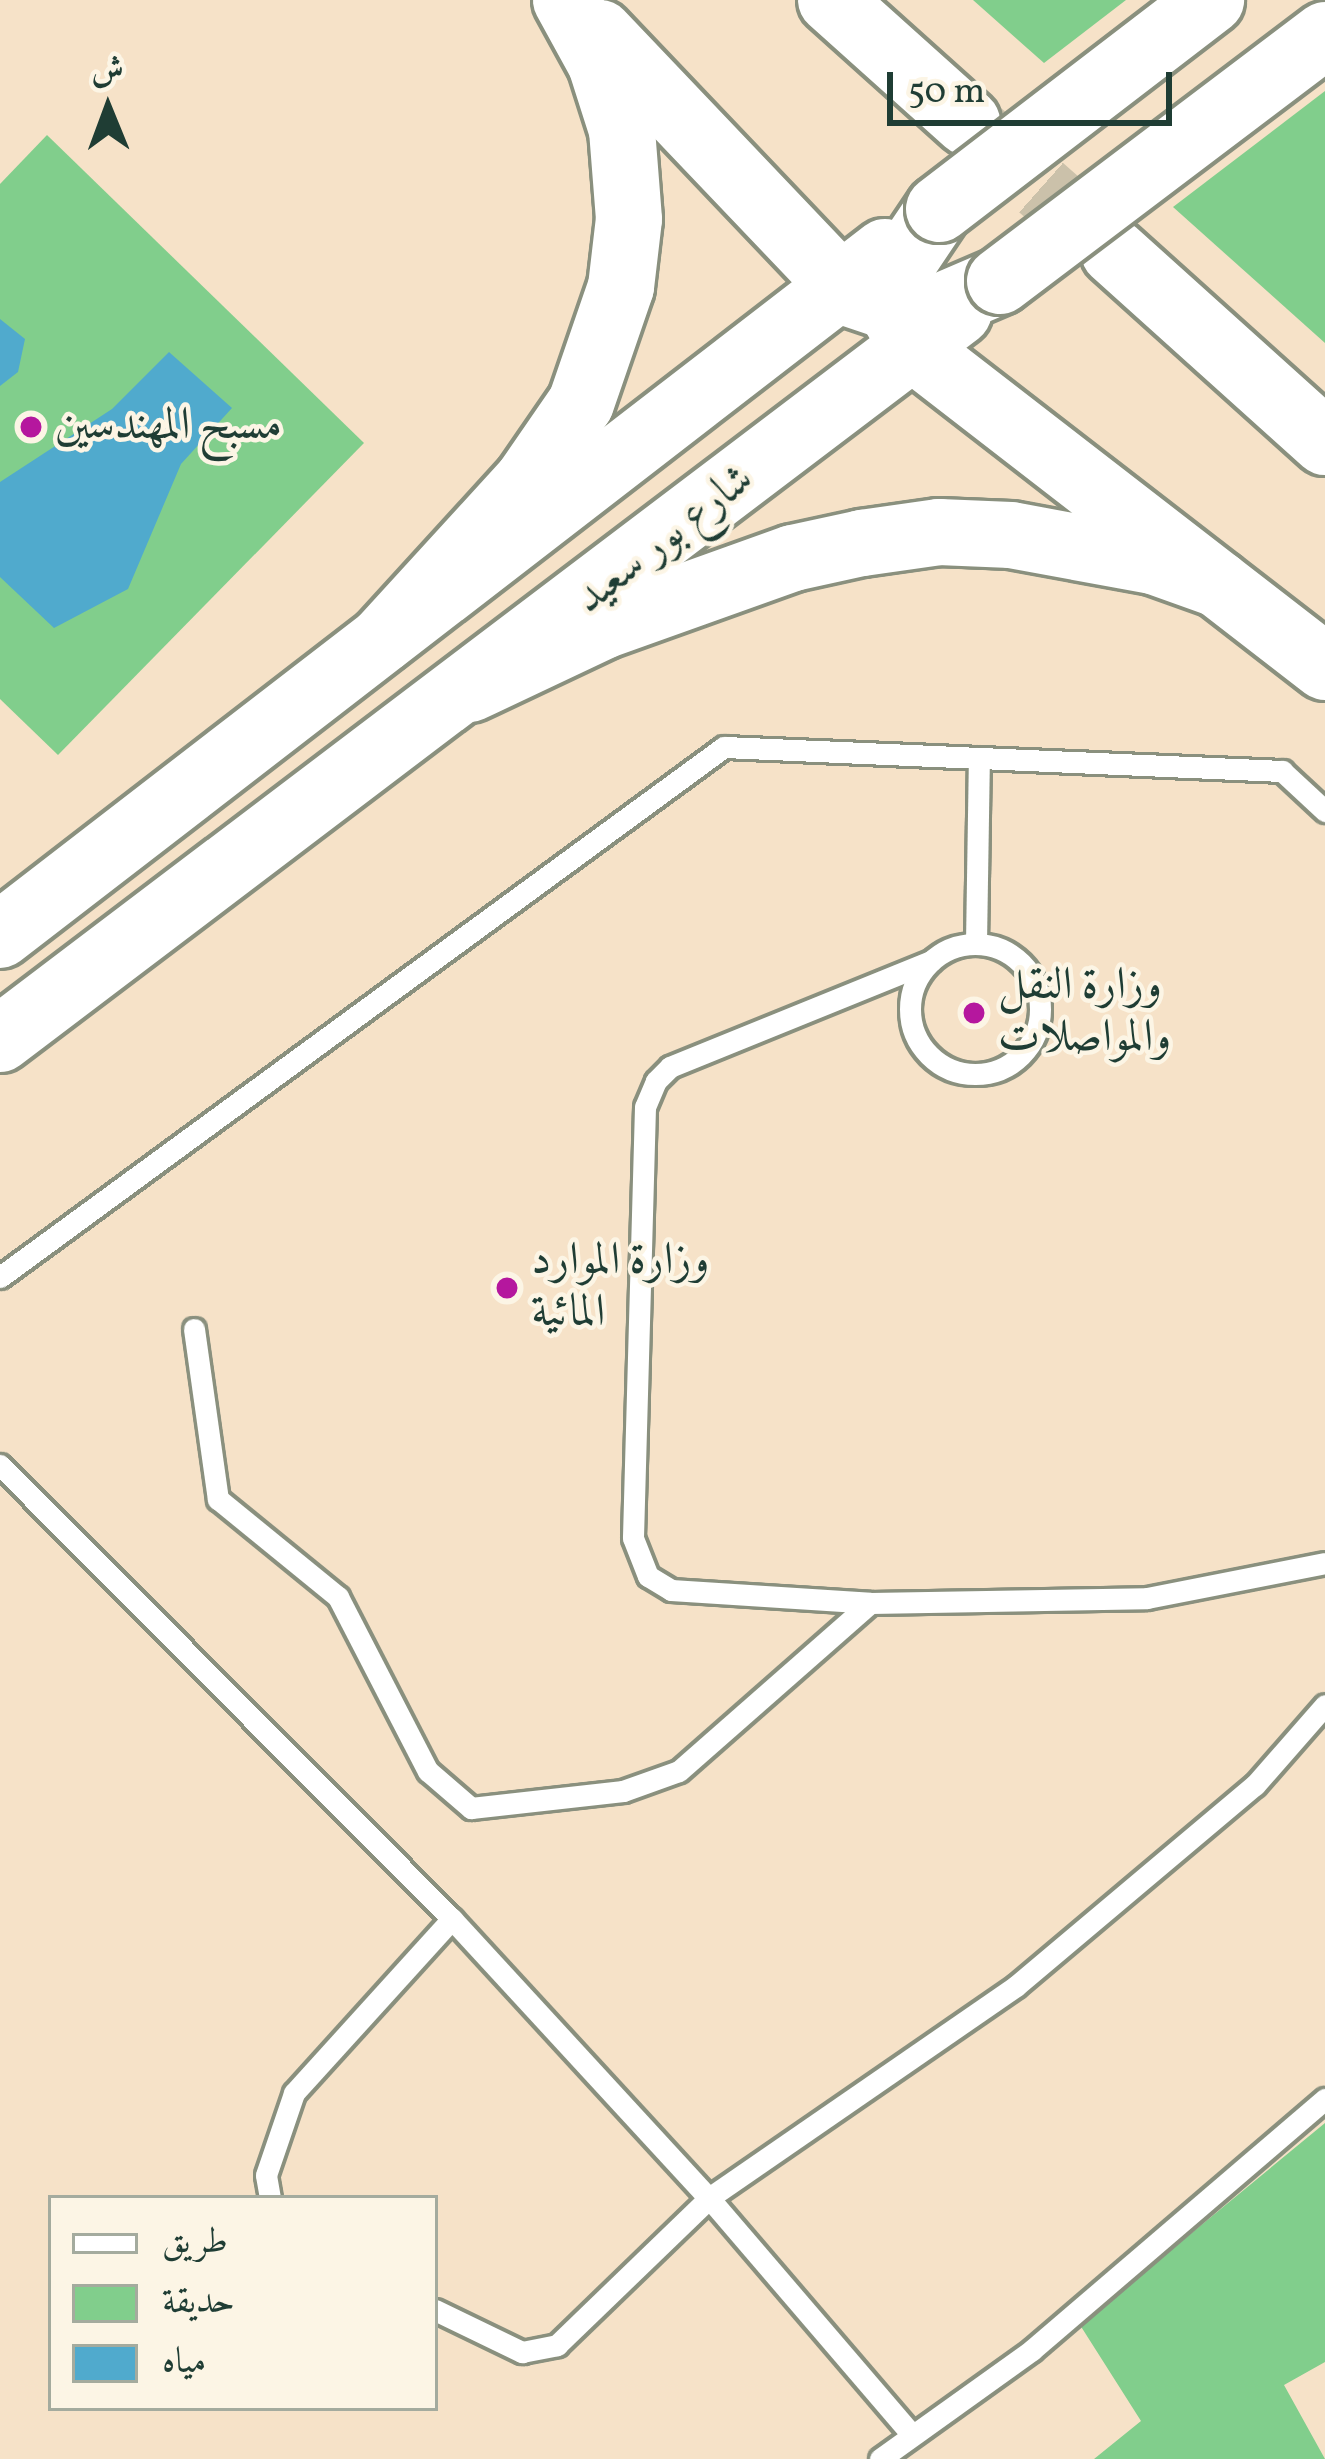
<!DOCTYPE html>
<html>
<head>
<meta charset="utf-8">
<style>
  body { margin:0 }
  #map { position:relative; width:1325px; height:2459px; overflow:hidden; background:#f6e2c8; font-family:Vollkorn,Amiri,serif }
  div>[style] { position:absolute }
  .green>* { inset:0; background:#81ce8c }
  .water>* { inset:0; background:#50aacd }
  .highway-tunnel>* { height:66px; margin-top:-33px; transform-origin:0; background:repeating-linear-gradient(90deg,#cbc1aa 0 66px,transparent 0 99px) }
  .roads { filter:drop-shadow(3px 0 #8a907e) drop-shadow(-3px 0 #8a907e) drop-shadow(0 3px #8a907e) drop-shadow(0 -3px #8a907e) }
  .lane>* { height:21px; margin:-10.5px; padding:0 10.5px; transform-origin:10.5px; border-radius:10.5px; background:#fff }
  .lane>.ring { margin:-10.5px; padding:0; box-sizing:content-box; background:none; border:21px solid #fff; border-radius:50% }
  .primary>* { height:66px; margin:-33px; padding:0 33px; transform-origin:33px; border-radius:33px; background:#fff }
  .highway>* { height:66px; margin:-33px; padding:0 33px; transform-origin:33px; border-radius:33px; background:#fff }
  .bridges { filter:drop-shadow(3px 0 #8a907e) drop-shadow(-3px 0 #8a907e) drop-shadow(0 3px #8a907e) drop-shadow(0 -3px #8a907e) }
  .primary-bridge>* { height:66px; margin:-33px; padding:0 33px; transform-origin:33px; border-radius:33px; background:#fff }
  .dots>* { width:33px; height:33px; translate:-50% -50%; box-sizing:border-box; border:6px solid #fcf5e5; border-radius:50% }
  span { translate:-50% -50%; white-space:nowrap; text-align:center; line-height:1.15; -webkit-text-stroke:9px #fcf5e5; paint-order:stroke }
  .poi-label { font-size:45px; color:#1f3d34 }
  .left { translate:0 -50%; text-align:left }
  .street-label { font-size:45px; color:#1f3d34 }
  .legend { position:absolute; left:48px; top:2195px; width:390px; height:216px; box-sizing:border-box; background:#fcf5e5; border:3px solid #a4ab9e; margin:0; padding:15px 21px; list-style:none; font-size:36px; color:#1f3d34 }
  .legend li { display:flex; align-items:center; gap:24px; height:60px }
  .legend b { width:60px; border:3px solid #a4ab9e }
  .north { position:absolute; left:48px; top:48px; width:120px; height:120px; -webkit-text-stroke:9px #fcf5e5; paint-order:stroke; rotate:359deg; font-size:33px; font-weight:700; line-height:48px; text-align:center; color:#1f3d34 }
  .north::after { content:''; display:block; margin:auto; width:42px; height:54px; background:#1f3d34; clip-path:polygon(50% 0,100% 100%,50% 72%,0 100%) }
  .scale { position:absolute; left:887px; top:72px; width:285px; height:54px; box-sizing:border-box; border:6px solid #1f3d34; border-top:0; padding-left:15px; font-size:36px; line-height:42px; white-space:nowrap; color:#1f3d34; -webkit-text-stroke:9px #fcf5e5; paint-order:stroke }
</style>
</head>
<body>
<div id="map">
  <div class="green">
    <i style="clip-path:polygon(973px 0,1126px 0,1044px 63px)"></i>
    <i style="clip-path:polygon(1325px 91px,1325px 343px,1173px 207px)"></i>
    <i style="clip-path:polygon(47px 135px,364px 443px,58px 755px,0 699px,0 184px)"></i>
    <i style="clip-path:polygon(1325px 2123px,1325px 2362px,1284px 2385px,1325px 2459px,1094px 2459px,1141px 2421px,1080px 2325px)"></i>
  </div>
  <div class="water">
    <i style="clip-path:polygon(0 319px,25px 339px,18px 372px,0 386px)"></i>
    <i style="clip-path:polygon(169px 352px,232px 408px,181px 464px,128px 589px,54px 628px,0 577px,0 482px,112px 409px)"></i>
  </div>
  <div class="highway-tunnel">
    <i style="left:967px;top:122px;width:196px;rotate:41.5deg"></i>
  </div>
  <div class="roads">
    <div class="lane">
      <i style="left:976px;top:943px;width:185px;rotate:-89.1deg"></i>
      <i class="ring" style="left:910px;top:944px;width:109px;height:109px"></i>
      <i style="left:931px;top:961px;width:282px;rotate:157.9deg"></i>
      <i style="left:670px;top:1067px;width:20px;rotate:135deg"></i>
      <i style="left:656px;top:1081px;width:28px;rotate:113deg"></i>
      <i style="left:645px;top:1107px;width:431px;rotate:91.6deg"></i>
      <i style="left:633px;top:1538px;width:41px;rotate:68.5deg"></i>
      <i style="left:648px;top:1576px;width:27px;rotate:31deg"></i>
      <i style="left:671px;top:1590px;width:199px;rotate:3.7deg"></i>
      <i style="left:870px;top:1603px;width:277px;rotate:-1deg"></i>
      <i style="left:1147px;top:1598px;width:181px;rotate:-11.1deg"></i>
      <i style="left:0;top:1277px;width:897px;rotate:-36.21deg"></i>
      <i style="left:724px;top:747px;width:559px;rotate:2.46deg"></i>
      <i style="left:1282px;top:771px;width:59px;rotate:42.9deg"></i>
      <i style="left:194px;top:1329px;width:172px;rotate:82deg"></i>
      <i style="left:218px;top:1499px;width:155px;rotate:39.2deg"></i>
      <i style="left:338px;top:1597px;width:196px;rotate:62.7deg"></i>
      <i style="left:428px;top:1771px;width:57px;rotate:40.7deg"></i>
      <i style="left:471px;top:1808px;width:153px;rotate:-6.4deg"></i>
      <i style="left:623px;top:1791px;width:59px;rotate:-19.7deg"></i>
      <i style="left:679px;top:1771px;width:254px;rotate:-41.3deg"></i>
      <i style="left:0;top:1465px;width:641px;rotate:45.13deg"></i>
      <i style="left:452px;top:1919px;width:379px;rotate:47.4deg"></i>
      <i style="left:709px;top:2198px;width:312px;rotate:49.4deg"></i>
      <i style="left:270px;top:2198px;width:23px;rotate:-100deg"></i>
      <i style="left:266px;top:2175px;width:87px;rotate:-71.1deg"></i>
      <i style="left:294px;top:2093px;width:235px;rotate:-47.8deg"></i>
      <i style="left:435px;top:2310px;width:97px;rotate:25.8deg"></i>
      <i style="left:522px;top:2352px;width:36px;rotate:-11deg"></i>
      <i style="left:557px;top:2345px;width:211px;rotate:-44deg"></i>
      <i style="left:709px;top:2198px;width:373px;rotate:-34.6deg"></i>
      <i style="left:1016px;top:1986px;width:312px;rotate:-40.1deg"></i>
      <i style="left:1255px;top:1785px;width:106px;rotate:-48.8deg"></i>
      <i style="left:880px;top:2459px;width:187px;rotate:-35.6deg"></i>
      <i style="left:1032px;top:2350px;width:386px;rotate:-40.6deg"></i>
    </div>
    <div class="primary">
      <i style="left:0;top:935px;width:1118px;rotate:-37.66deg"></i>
      <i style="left:0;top:1039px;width:1203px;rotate:-37.17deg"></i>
    </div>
    <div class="highway">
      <i style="left:831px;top:0;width:183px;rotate:41.9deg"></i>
      <i style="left:600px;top:33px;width:359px;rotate:46.4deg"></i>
      <i style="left:848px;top:293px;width:47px;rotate:18.4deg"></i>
      <i style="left:893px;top:308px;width:44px"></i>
      <i style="left:937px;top:308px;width:69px;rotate:-23.2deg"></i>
      <i style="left:939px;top:209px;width:84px;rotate:123.9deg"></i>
      <i style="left:892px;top:279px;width:39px;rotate:84deg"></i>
      <i style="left:896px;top:318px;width:34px;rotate:60deg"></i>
      <i style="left:913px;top:348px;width:521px;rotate:37.75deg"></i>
      <i style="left:1114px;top:252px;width:284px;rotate:42deg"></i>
      <i style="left:383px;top:639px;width:215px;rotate:-47.6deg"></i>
      <i style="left:528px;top:480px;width:93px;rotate:-55.5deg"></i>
      <i style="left:581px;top:403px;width:123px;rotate:-71deg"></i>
      <i style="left:621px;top:287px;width:68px;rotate:-83.3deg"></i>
      <i style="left:629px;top:219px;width:89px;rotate:-94.5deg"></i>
      <i style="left:622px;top:130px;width:69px;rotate:-107.7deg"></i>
      <i style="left:601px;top:64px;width:73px;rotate:-118.7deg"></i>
      <i style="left:470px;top:689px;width:147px;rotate:-25.3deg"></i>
      <i style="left:603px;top:626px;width:202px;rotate:-19.7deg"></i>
      <i style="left:793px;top:558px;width:71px;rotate:-12.3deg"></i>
      <i style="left:862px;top:543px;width:78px;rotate:-8.1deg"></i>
      <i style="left:939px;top:532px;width:72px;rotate:2.4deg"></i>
      <i style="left:1011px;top:535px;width:144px;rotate:10.4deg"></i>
      <i style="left:1153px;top:561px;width:69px;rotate:19.5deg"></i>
    </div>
  </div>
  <div class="bridges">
    <div class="primary-bridge">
      <i style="left:939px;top:209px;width:343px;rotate:-37.5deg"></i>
      <i style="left:1000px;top:281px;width:408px;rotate:-37.1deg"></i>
    </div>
  </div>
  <div class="dots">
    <i style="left:31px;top:427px;background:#b5179e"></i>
    <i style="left:974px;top:1013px;background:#b5179e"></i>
    <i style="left:507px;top:1288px;background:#b5179e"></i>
  </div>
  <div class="poi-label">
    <span class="left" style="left:55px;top:427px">مسبح المهندسين</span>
    <span class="left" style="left:998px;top:1013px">وزارة النقل<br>والمواصلات</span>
    <span class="left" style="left:531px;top:1288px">وزارة الموارد<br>المائية</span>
  </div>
  <div class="street-label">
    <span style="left:665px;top:540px;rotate:-38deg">شارع بور سعيد</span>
  </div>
  <ul class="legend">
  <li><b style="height:15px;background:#fff"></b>طريق</li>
  <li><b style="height:33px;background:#81ce8c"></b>حديقة</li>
  <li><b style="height:33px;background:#50aacd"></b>مياه</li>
  </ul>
  <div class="north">ش</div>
  <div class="scale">50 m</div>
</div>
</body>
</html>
